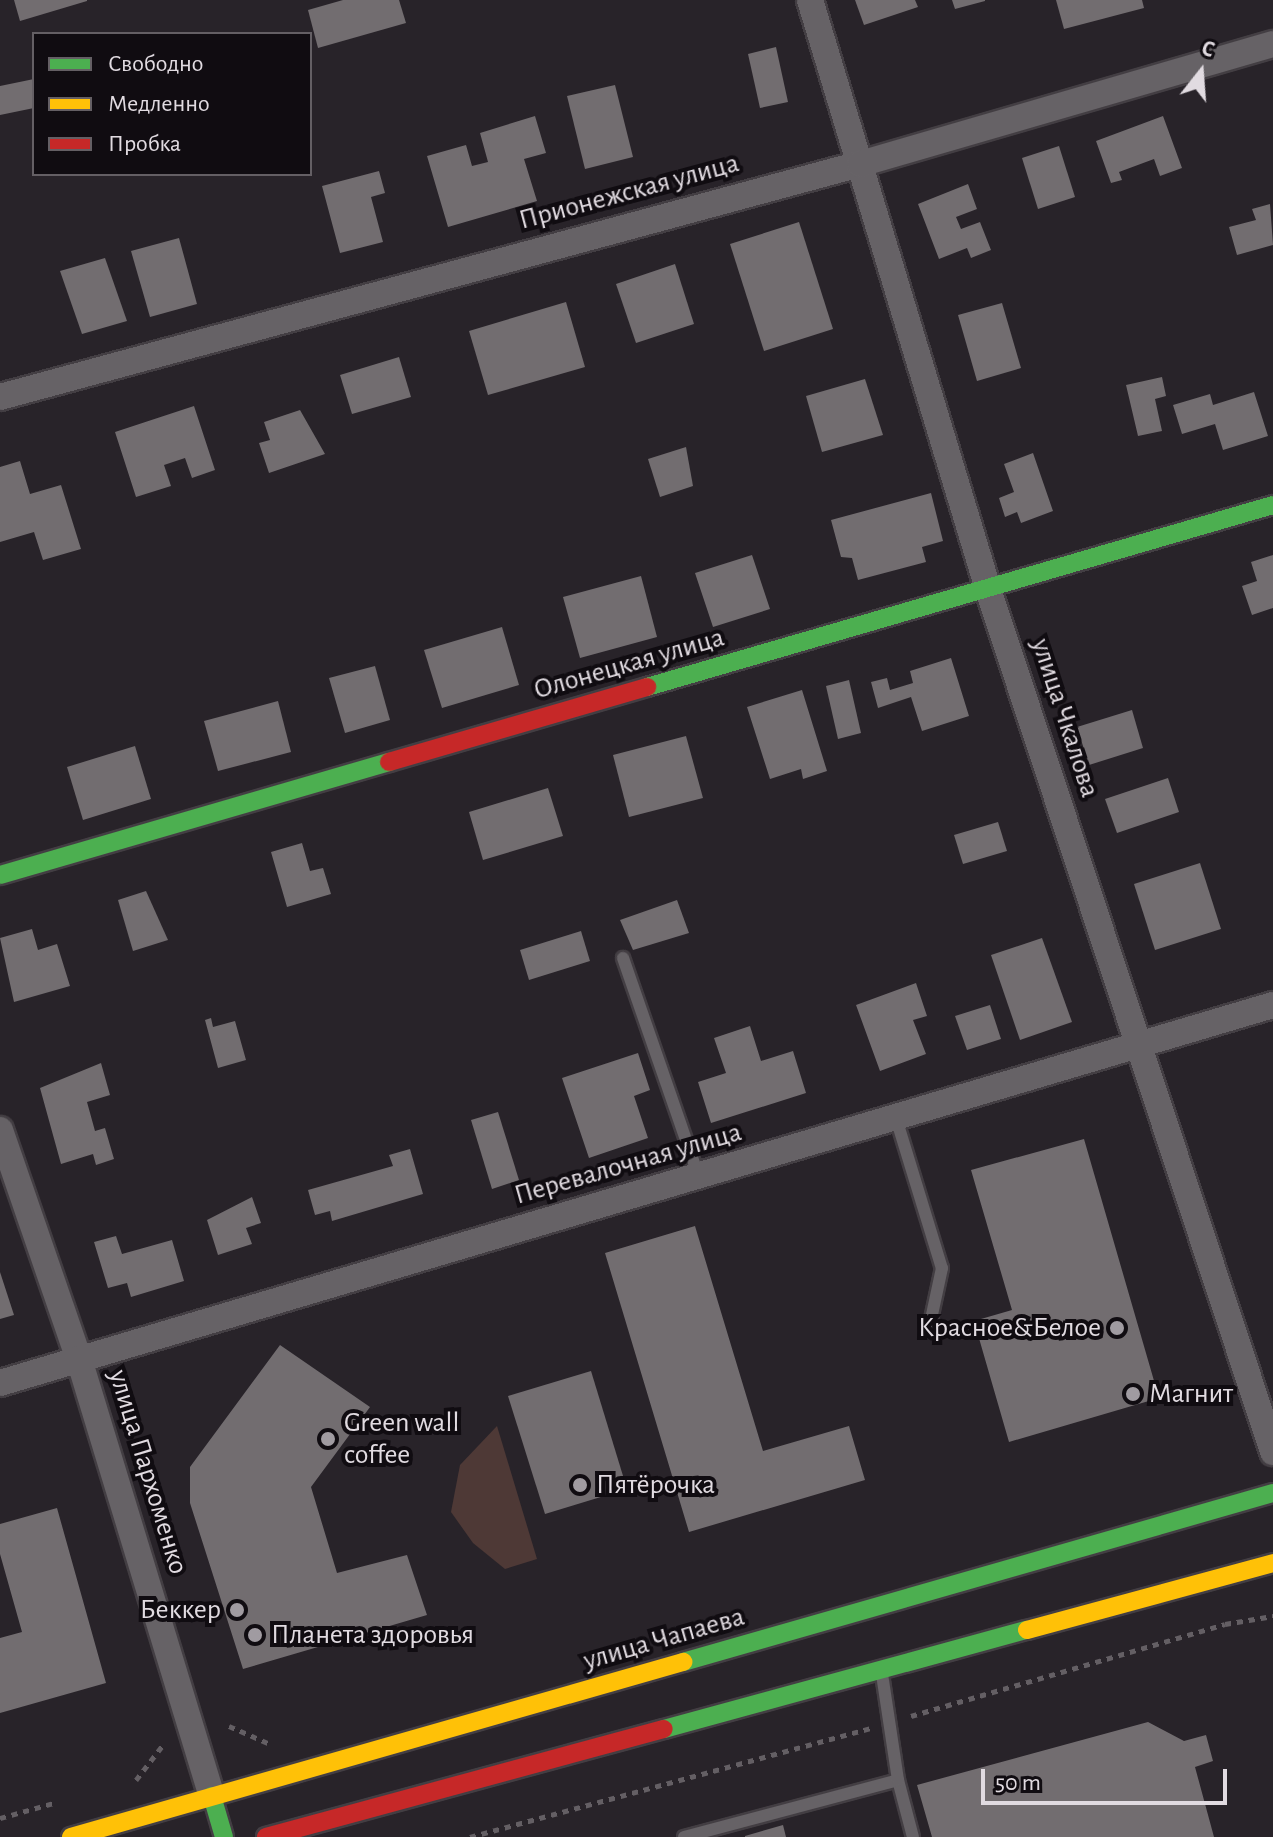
<!DOCTYPE html>
<html>
<head>
<meta charset="utf-8">
<style>
  body { margin:0 }
  #map { position:relative; width:1273px; height:1837px; overflow:hidden; background:#282329; font-family:"Alegreya Sans",sans-serif }
  div>[style] { position:absolute }
  .green>* { inset:0; background:#4e3936 }
  .building>* { inset:0; background:#726d70 }
  .path>* { height:5px; margin-top:-2.5px; transform-origin:0; background:repeating-linear-gradient(90deg,#645f64 0 6px,transparent 0 12px) }
  .roads { filter:drop-shadow(2px 0 #433e43) drop-shadow(-2px 0 #433e43) drop-shadow(0 2px #433e43) drop-shadow(0 -2px #433e43) }
  .lane>* { height:12px; margin:-6px; padding:0 6px; transform-origin:6px; border-radius:6px; background:#666266 }
  .street>* { height:26px; margin:-13px; padding:0 13px; transform-origin:13px; border-radius:13px; background:#666266 }
  .fast>* { height:18px; margin:-9px; padding:0 9px; transform-origin:9px; border-radius:9px; background:#4caf50 }
  .slow>* { height:18px; margin:-9px; padding:0 9px; transform-origin:9px; border-radius:9px; background:#ffc107 }
  .jam>* { height:18px; margin:-9px; padding:0 9px; transform-origin:9px; border-radius:9px; background:#c62828 }
  .dots>* { width:22px; height:22px; translate:-50% -50%; box-sizing:border-box; border:4px solid #100c11; border-radius:50% }
  span { translate:-50% -50%; white-space:nowrap; text-align:center; line-height:1.15; -webkit-text-stroke:8px #100c11; paint-order:stroke }
  .street-label { font-size:28px; color:#e1dbe1 }
  .poi-label { font-size:28px; color:#e1dbe1 }
  .right { translate:-100% -50%; text-align:right }
  .left { translate:0 -50%; text-align:left }
  .legend { position:absolute; left:32px; top:32px; width:280px; height:144px; box-sizing:border-box; background:#100c11; border:2px solid #645f64; margin:0; padding:10px 14px; list-style:none; font-size:24px; color:#e1dbe1 }
  .legend li { display:flex; align-items:center; gap:16px; height:40px }
  .legend b { width:40px; border:2px solid #645f64 }
  .north { position:absolute; left:1161px; top:32px; width:80px; height:80px; -webkit-text-stroke:6px #100c11; paint-order:stroke; rotate:17deg; font-size:22px; font-weight:700; line-height:32px; text-align:center; color:#e1dbe1 }
  .north::after { content:''; display:block; margin:auto; width:28px; height:36px; background:#e1dbe1; clip-path:polygon(50% 0,100% 100%,50% 72%,0 100%) }
  .scale { position:absolute; left:981px; top:1769px; width:246px; height:36px; box-sizing:border-box; border:4px solid #e1dbe1; border-top:0; padding-left:10px; font-size:24px; line-height:28px; white-space:nowrap; color:#e1dbe1; -webkit-text-stroke:6px #100c11; paint-order:stroke }
</style>
</head>
<body>
<div id="map">
  <div class="green">
    <i style="clip-path:polygon(497px 1426px,537px 1559px,505px 1569px,473px 1543px,451px 1512px,460px 1465px)"></i>
  </div>
  <div class="building">
    <i style="clip-path:polygon(14px 0,87px 0,87px 1px,20px 21px)"></i>
    <i style="clip-path:polygon(343px 0,399px 0,406px 23px,318px 48px,308px 10px)"></i>
    <i style="clip-path:polygon(855px 0,915px 0,918px 7px,864px 25px)"></i>
    <i style="clip-path:polygon(952px 0,985px 0,985px 1px,955px 9px)"></i>
    <i style="clip-path:polygon(1056px 0,1142px 0,1144px 8px,1064px 29px)"></i>
    <i style="clip-path:polygon(776px 47px,788px 102px,760px 108px,748px 54px)"></i>
    <i style="clip-path:polygon(34px 79px,34px 108px,0 115px,0 86px)"></i>
    <i style="clip-path:polygon(615px 85px,633px 157px,585px 169px,567px 96px)"></i>
    <i style="clip-path:polygon(535px 116px,546px 153px,524px 159px,537px 201px,448px 227px,427px 156px,466px 145px,472px 166px,488px 162px,480px 133px)"></i>
    <i style="clip-path:polygon(1163px 116px,1182px 168px,1160px 176px,1154px 159px,1119px 172px,1122px 180px,1111px 183px,1096px 141px)"></i>
    <i style="clip-path:polygon(1059px 146px,1075px 197px,1038px 209px,1022px 158px)"></i>
    <i style="clip-path:polygon(379px 171px,385px 193px,371px 197px,383px 242px,340px 253px,322px 186px)"></i>
    <i style="clip-path:polygon(968px 184px,977px 209px,956px 217px,961px 229px,980px 222px,991px 250px,971px 258px,967px 248px,939px 259px,918px 204px)"></i>
    <i style="clip-path:polygon(1270px 204px,1273px 245px,1237px 255px,1229px 227px,1256px 220px,1252px 209px)"></i>
    <i style="clip-path:polygon(799px 222px,833px 329px,764px 351px,730px 244px)"></i>
    <i style="clip-path:polygon(179px 238px,197px 304px,150px 317px,131px 251px)"></i>
    <i style="clip-path:polygon(105px 258px,127px 321px,82px 334px,60px 271px)"></i>
    <i style="clip-path:polygon(675px 264px,694px 324px,636px 343px,616px 284px)"></i>
    <i style="clip-path:polygon(566px 302px,585px 367px,488px 395px,469px 331px)"></i>
    <i style="clip-path:polygon(1002px 303px,1021px 368px,977px 381px,958px 315px)"></i>
    <i style="clip-path:polygon(399px 357px,411px 397px,352px 414px,340px 375px)"></i>
    <i style="clip-path:polygon(1162px 377px,1166px 396px,1155px 399px,1162px 431px,1138px 436px,1126px 385px)"></i>
    <i style="clip-path:polygon(865px 379px,883px 435px,822px 452px,806px 396px)"></i>
    <i style="clip-path:polygon(1254px 392px,1268px 436px,1223px 450px,1215px 424px,1182px 434px,1173px 405px,1210px 394px,1213px 405px)"></i>
    <i style="clip-path:polygon(194px 406px,215px 470px,192px 478px,185px 458px,164px 465px,171px 486px,136px 497px,115px 432px)"></i>
    <i style="clip-path:polygon(300px 410px,325px 454px,269px 473px,259px 443px,270px 440px,264px 422px)"></i>
    <i style="clip-path:polygon(686px 447px,693px 486px,660px 497px,648px 459px)"></i>
    <i style="clip-path:polygon(1033px 453px,1053px 511px,1021px 523px,1017px 512px,1005px 517px,999px 498px,1014px 492px,1004px 464px)"></i>
    <i style="clip-path:polygon(20px 461px,30px 494px,61px 485px,81px 549px,43px 560px,34px 532px,0 542px,0 467px)"></i>
    <i style="clip-path:polygon(931px 493px,943px 541px,922px 547px,926px 562px,858px 580px,852px 558px,841px 557px,831px 520px)"></i>
    <i style="clip-path:polygon(752px 555px,770px 609px,713px 627px,695px 573px)"></i>
    <i style="clip-path:polygon(1273px 555px,1273px 608px,1252px 615px,1242px 586px,1257px 581px,1251px 562px)"></i>
    <i style="clip-path:polygon(641px 576px,657px 637px,580px 658px,563px 597px)"></i>
    <i style="clip-path:polygon(502px 627px,519px 685px,442px 708px,424px 650px)"></i>
    <i style="clip-path:polygon(951px 658px,969px 716px,922px 731px,911px 697px,878px 708px,871px 682px,887px 678px,890px 690px,913px 683px,910px 671px)"></i>
    <i style="clip-path:polygon(375px 666px,390px 720px,345px 733px,329px 678px)"></i>
    <i style="clip-path:polygon(849px 680px,861px 733px,838px 739px,826px 686px)"></i>
    <i style="clip-path:polygon(802px 690px,827px 771px,803px 779px,801px 769px,770px 779px,747px 707px)"></i>
    <i style="clip-path:polygon(278px 701px,291px 752px,218px 771px,204px 721px)"></i>
    <i style="clip-path:polygon(1132px 710px,1143px 748px,1089px 765px,1077px 727px)"></i>
    <i style="clip-path:polygon(686px 736px,703px 798px,629px 817px,613px 755px)"></i>
    <i style="clip-path:polygon(135px 746px,151px 799px,83px 820px,67px 767px)"></i>
    <i style="clip-path:polygon(1168px 778px,1179px 812px,1117px 833px,1105px 799px)"></i>
    <i style="clip-path:polygon(548px 788px,563px 836px,483px 860px,469px 812px)"></i>
    <i style="clip-path:polygon(998px 822px,1007px 851px,963px 864px,954px 835px)"></i>
    <i style="clip-path:polygon(302px 843px,310px 871px,323px 868px,331px 894px,287px 907px,271px 852px)"></i>
    <i style="clip-path:polygon(1200px 863px,1221px 929px,1155px 950px,1134px 884px)"></i>
    <i style="clip-path:polygon(146px 891px,168px 940px,133px 951px,118px 900px)"></i>
    <i style="clip-path:polygon(677px 900px,689px 933px,633px 950px,620px 920px)"></i>
    <i style="clip-path:polygon(32px 929px,38px 950px,57px 944px,70px 986px,14px 1002px,0 938px)"></i>
    <i style="clip-path:polygon(581px 931px,590px 961px,529px 980px,520px 950px)"></i>
    <i style="clip-path:polygon(1042px 938px,1072px 1022px,1020px 1040px,991px 955px)"></i>
    <i style="clip-path:polygon(916px 983px,927px 1016px,913px 1020px,926px 1054px,880px 1071px,856px 1005px)"></i>
    <i style="clip-path:polygon(990px 1005px,1001px 1039px,967px 1050px,955px 1016px)"></i>
    <i style="clip-path:polygon(211px 1018px,213px 1027px,235px 1021px,246px 1060px,218px 1068px,205px 1020px)"></i>
    <i style="clip-path:polygon(750px 1026px,761px 1061px,793px 1051px,806px 1093px,711px 1123px,698px 1082px,726px 1073px,714px 1038px)"></i>
    <i style="clip-path:polygon(638px 1053px,650px 1090px,634px 1096px,648px 1138px,589px 1158px,562px 1078px)"></i>
    <i style="clip-path:polygon(101px 1063px,110px 1095px,87px 1102px,95px 1131px,105px 1128px,114px 1159px,96px 1165px,93px 1154px,61px 1164px,40px 1088px)"></i>
    <i style="clip-path:polygon(498px 1112px,519px 1180px,492px 1189px,471px 1120px)"></i>
    <i style="clip-path:polygon(1084px 1139px,1159px 1398px,1009px 1442px,974px 1321px,1012px 1310px,971px 1170px)"></i>
    <i style="clip-path:polygon(410px 1149px,423px 1194px,332px 1221px,330px 1211px,315px 1215px,308px 1190px,393px 1166px,389px 1155px)"></i>
    <i style="clip-path:polygon(252px 1197px,261px 1223px,246px 1228px,252px 1244px,218px 1255px,207px 1220px)"></i>
    <i style="clip-path:polygon(695px 1226px,763px 1451px,849px 1426px,865px 1480px,689px 1532px,605px 1253px)"></i>
    <i style="clip-path:polygon(116px 1236px,122px 1254px,172px 1240px,184px 1281px,131px 1297px,127px 1283px,108px 1288px,94px 1242px)"></i>
    <i style="clip-path:polygon(0 1272px,14px 1315px,0 1319px)"></i>
    <i style="clip-path:polygon(280px 1345px,370px 1407px,311px 1487px,337px 1573px,407px 1555px,427px 1615px,243px 1669px,190px 1503px,190px 1467px)"></i>
    <i style="clip-path:polygon(591px 1371px,627px 1489px,545px 1514px,508px 1396px)"></i>
    <i style="clip-path:polygon(57px 1508px,106px 1683px,0 1713px,0 1638px,22px 1632px,0 1554px,0 1524px)"></i>
    <i style="clip-path:polygon(1148px 1722px,1184px 1741px,1206px 1735px,1213px 1761px,1195px 1767px,1214px 1837px,932px 1837px,917px 1785px)"></i>
    <i style="clip-path:polygon(783px 1825px,786px 1837px,745px 1837px,745px 1836px)"></i>
  </div>
  <div class="path">
    <i style="left:911px;top:1716px;width:327px;rotate:-16.3deg"></i>
    <i style="left:1225px;top:1624px;width:49px;rotate:-9.5deg"></i>
    <i style="left:229px;top:1726px;width:43px;rotate:23.6deg"></i>
    <i style="left:136px;top:1780px;width:44px;rotate:-52.4deg"></i>
    <i style="left:0;top:1818px;width:59px;rotate:-15.7deg"></i>
    <i style="left:470px;top:1837px;width:416px;rotate:-15.2deg"></i>
  </div>
  <div class="roads">
    <div class="lane">
      <i style="left:623px;top:958px;width:232px;rotate:70.9deg"></i>
      <i style="left:896px;top:1118px;width:157px;rotate:73deg"></i>
      <i style="left:942px;top:1268px;width:57px;rotate:102.1deg"></i>
      <i style="left:898px;top:1780px;width:59px;rotate:75.3deg"></i>
      <i style="left:684px;top:1837px;width:221px;rotate:-14.9deg"></i>
      <i style="left:898px;top:1780px;width:107px;rotate:-98.6deg"></i>
    </div>
    <div class="street">
      <i style="left:810px;top:0;width:615px;rotate:73.18deg"></i>
      <i style="left:988px;top:589px;width:909px;rotate:71.72deg"></i>
      <i style="left:0;top:397px;width:891px;rotate:-15.16deg"></i>
      <i style="left:860px;top:164px;width:430px;rotate:-16.2deg"></i>
      <i style="left:0;top:1130px;width:242px;rotate:71deg"></i>
      <i style="left:79px;top:1359px;width:457px;rotate:73.1deg"></i>
      <i style="left:0;top:1383px;width:1328px;rotate:-16.54deg"></i>
    </div>
    <div class="fast">
      <i style="left:647px;top:687px;width:652px;rotate:-16.21deg"></i>
      <i style="left:0;top:875px;width:405px;rotate:-16.2deg"></i>
      <i style="left:683px;top:1662px;width:614px;rotate:-15.98deg"></i>
      <i style="left:664px;top:1729px;width:376px;rotate:-15.3deg"></i>
      <i style="left:212px;top:1796px;width:43px;rotate:73.7deg"></i>
    </div>
    <div class="slow">
      <i style="left:1027px;top:1630px;width:255px;rotate:-15.2deg"></i>
      <i style="left:71px;top:1837px;width:637px;rotate:-15.96deg"></i>
    </div>
    <div class="jam">
      <i style="left:389px;top:762px;width:269px;rotate:-16.2deg"></i>
      <i style="left:266px;top:1837px;width:412px;rotate:-15.2deg"></i>
    </div>
  </div>
  <div class="dots">
    <i style="left:1117px;top:1328px;background:#a09ba1"></i>
    <i style="left:1133px;top:1394px;background:#a09ba1"></i>
    <i style="left:328px;top:1439px;background:#a09ba1"></i>
    <i style="left:580px;top:1485px;background:#a09ba1"></i>
    <i style="left:237px;top:1610px;background:#a09ba1"></i>
    <i style="left:255px;top:1635px;background:#a09ba1"></i>
  </div>
  <div class="street-label">
    <span style="left:629px;top:192px;rotate:-15deg">Прионежская улица</span>
    <span style="left:629px;top:664px;rotate:-16deg">Олонецкая улица</span>
    <span style="left:1065px;top:718px;rotate:72deg">улица Чкалова</span>
    <span style="left:628px;top:1164px;rotate:-16deg">Перевалочная улица</span>
    <span style="left:148px;top:1472px;rotate:73deg">улица Пархоменко</span>
    <span style="left:664px;top:1639px;rotate:-16deg">улица Чапаева</span>
  </div>
  <div class="poi-label">
    <span class="right" style="left:1101px;top:1328px">Красное&amp;Белое</span>
    <span class="left" style="left:1149px;top:1394px">Магнит</span>
    <span class="left" style="left:344px;top:1439px">Green wall<br>coffee</span>
    <span class="left" style="left:596px;top:1485px">Пятёрочка</span>
    <span class="right" style="left:221px;top:1610px">Беккер</span>
    <span class="left" style="left:271px;top:1635px">Планета здоровья</span>
  </div>
  <ul class="legend">
  <li><b style="height:10px;background:#4caf50"></b>Свободно</li>
  <li><b style="height:10px;background:#ffc107"></b>Медленно</li>
  <li><b style="height:10px;background:#c62828"></b>Пробка</li>
  </ul>
  <div class="north">С</div>
  <div class="scale">50 m</div>
</div>
</body>
</html>
